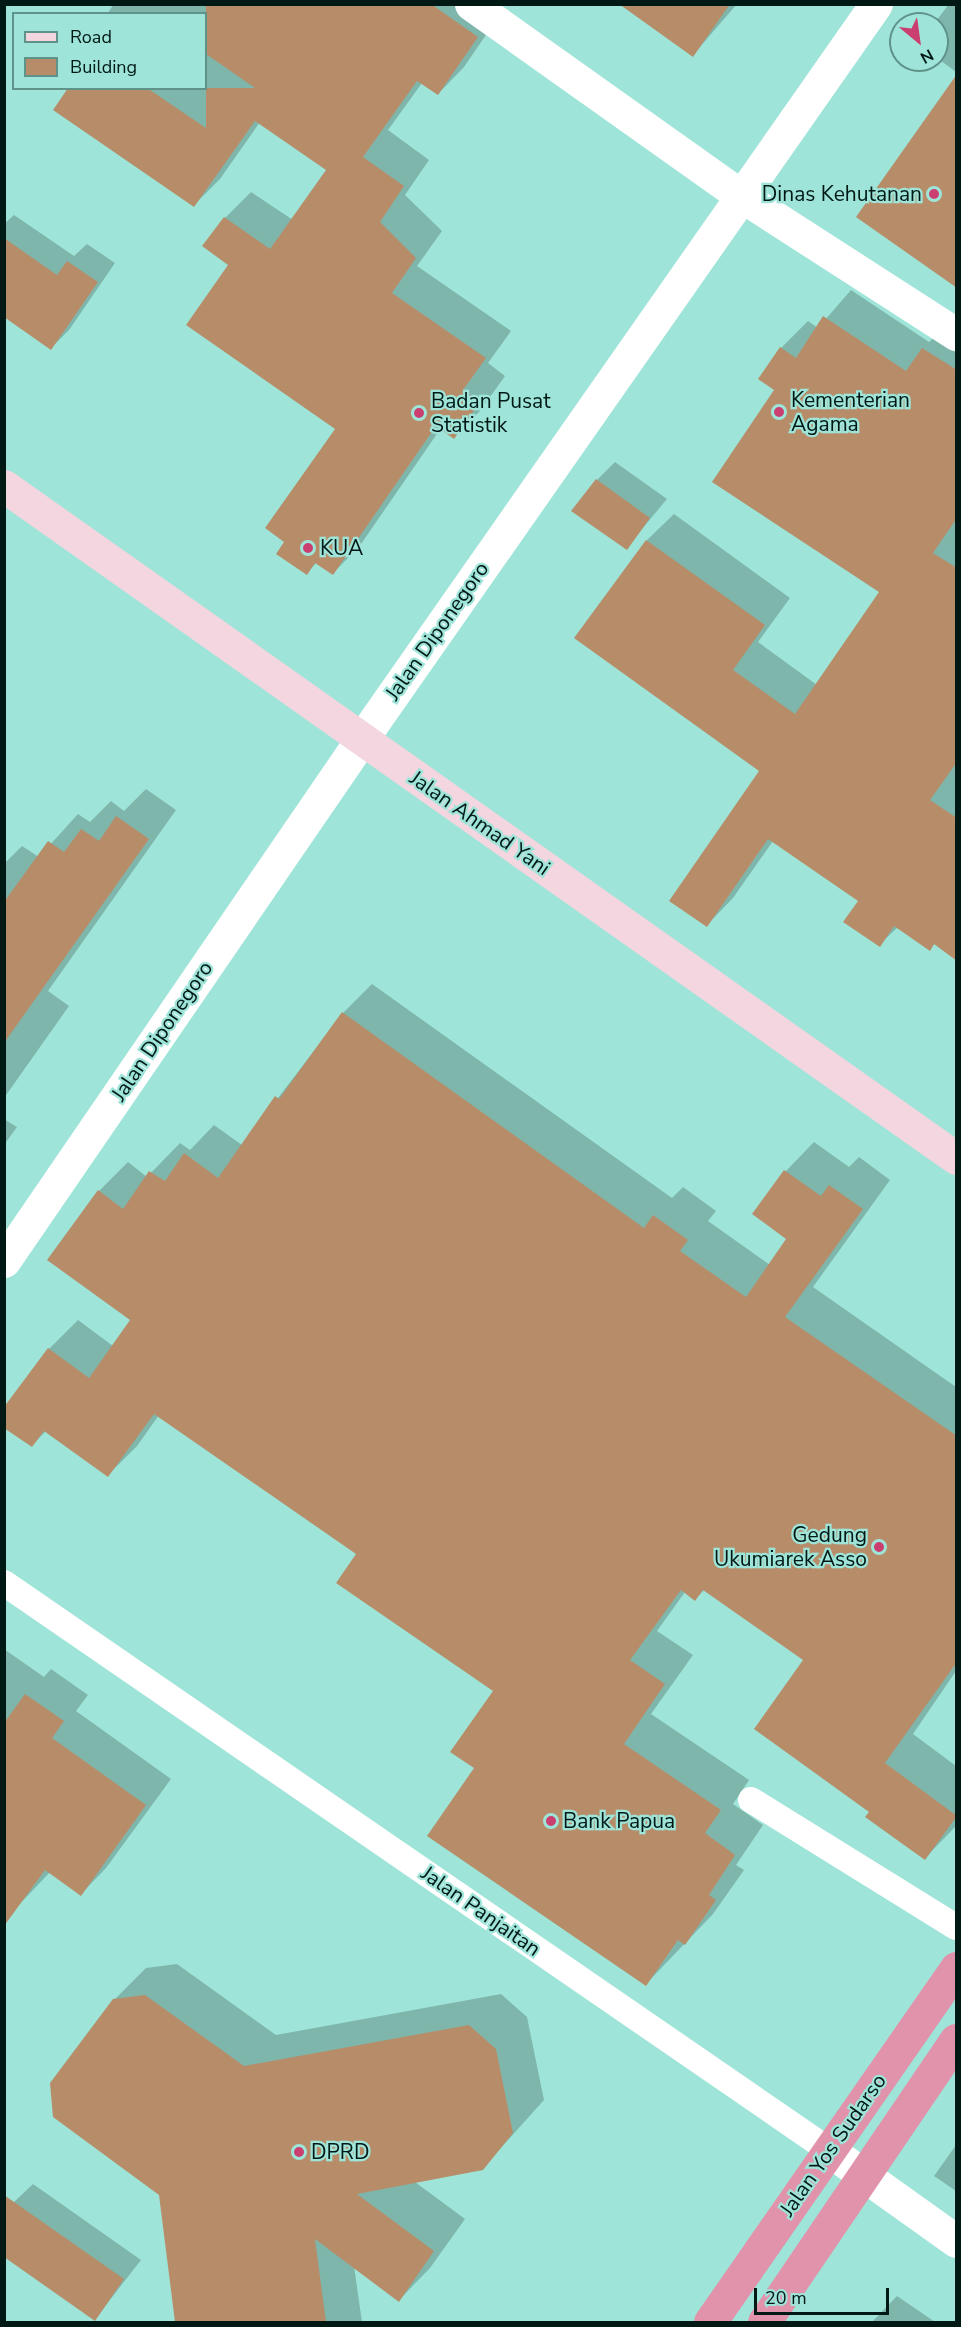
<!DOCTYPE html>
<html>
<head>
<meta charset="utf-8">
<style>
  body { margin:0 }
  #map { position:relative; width:961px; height:2327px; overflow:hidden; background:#9fe4d8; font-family:"Nunito Sans",sans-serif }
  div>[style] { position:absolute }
  .shadow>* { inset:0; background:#0003 }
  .building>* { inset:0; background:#b78d69 }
  .service>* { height:26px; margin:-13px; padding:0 13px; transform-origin:13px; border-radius:13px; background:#fff }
  .minor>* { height:33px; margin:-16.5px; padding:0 16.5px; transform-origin:16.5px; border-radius:16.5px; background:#fff }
  .secondary>* { height:33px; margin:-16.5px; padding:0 16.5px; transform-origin:16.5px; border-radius:16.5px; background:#f3d6df }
  .trunk>* { height:33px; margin:-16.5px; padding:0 16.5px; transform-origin:16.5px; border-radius:16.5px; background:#e093aa }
  .dots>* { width:16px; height:16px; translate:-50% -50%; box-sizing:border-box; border:3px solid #9fe4d8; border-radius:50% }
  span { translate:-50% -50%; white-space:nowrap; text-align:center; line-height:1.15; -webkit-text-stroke:4.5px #9fe4d8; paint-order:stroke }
  .poi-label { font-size:21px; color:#001915 }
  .right { translate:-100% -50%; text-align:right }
  .left { translate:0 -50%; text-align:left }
  .street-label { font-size:21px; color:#001915 }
  .frame { position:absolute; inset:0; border:6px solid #001915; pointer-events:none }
  .legend { position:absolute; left:12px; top:12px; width:195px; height:78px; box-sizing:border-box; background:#9fe4d8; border:2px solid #5f938a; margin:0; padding:8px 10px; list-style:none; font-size:18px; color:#001915 }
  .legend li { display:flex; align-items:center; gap:12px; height:30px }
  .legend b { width:30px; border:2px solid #5f938a }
  .north { position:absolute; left:889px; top:12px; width:60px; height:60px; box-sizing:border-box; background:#9fe4d8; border:2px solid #5f938a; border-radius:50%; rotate:151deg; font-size:16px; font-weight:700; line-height:24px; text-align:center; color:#001915 }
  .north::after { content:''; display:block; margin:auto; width:21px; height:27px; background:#ca3e70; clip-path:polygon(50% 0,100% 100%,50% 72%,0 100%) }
  .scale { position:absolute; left:754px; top:2288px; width:135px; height:27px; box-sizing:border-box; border:3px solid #001915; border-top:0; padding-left:8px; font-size:18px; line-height:21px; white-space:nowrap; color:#001915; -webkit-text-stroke:4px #9fe4d8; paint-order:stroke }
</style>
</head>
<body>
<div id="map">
  <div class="shadow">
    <i style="clip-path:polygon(114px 4px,495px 4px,503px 10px,464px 67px,438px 94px,422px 83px,388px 130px,429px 160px,405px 195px,442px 231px,417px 266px,511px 331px,488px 363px,505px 376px,480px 411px,454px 437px,441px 428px,359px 547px,333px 573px,317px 562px,307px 573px,286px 541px,337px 429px,230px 265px,225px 218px,251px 192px,293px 220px,328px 170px,260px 122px,220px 179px,194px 205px,70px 88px,206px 88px,206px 14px,107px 14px)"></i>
    <i style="clip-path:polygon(621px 4px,737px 4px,693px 55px)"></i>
    <i style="clip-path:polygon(949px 4px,956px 4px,956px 72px,937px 58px,934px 24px)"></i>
    <i style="clip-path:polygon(14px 215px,74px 256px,87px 244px,115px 263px,69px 330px,51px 348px,4px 299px,4px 224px)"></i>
    <i style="clip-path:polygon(851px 290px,929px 342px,950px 322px,956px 326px,956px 922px,930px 949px,898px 927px,879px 945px,860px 901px,773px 841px,733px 898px,707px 925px,762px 771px,576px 638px,647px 540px,674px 514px,790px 598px,758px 642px,817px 685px,882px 592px,776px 390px,781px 348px,808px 321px,818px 328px)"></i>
    <i style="clip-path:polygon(615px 462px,667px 499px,626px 548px,597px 480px)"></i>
    <i style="clip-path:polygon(146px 789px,176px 810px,48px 991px,69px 1006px,4px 1098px,4px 864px,22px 846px,39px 857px,78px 814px,90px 822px,111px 801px,124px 811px)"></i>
    <i style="clip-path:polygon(372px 984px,672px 1198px,683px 1187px,716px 1211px,708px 1221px,770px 1265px,788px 1239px,755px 1214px,786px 1171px,814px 1142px,849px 1167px,859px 1157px,890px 1180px,813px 1287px,956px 1387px,956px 1671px,913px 1734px,956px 1766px,956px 1826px,925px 1858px,871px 1811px,805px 1660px,705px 1589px,695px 1599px,685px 1592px,657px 1631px,693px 1655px,651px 1714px,749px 1780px,733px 1804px,763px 1825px,736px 1865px,744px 1870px,713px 1914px,646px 1984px,476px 1768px,495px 1690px,358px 1553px,159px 1415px,137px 1446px,108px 1475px,46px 1431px,32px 1445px,49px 1349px,78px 1320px,113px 1346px,132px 1320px,99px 1191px,128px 1162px,147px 1177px,180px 1143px,190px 1150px,214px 1125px,242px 1145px,343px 1013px)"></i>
    <i style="clip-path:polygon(4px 1119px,17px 1127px,4px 1145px)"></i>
    <i style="clip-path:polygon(4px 1649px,44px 1677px,51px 1669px,88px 1695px,76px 1711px,171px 1779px,106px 1868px,81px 1894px,50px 1872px,16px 1908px,4px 1900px)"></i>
    <i style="clip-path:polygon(177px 1964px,276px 2035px,501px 1994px,527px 2017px,544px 2100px,482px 2169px,415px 2182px,465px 2219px,430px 2268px,399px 2300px,354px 2266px,362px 2322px,176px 2322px,161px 2194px,114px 2000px,146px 1968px)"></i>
    <i style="clip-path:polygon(956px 2145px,956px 2191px,934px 2176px)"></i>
    <i style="clip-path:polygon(33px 2184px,141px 2260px,95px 2319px,14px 2202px)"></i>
    <i style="clip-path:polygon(897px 2296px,935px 2322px,872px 2322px)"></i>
  </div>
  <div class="building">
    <i style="clip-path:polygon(206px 4px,431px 4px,478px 37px,438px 95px,417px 81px,363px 157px,404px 186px,380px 222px,416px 258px,392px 293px,486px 358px,463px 390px,480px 402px,454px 439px,436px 426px,333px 575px,315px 563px,307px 575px,276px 554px,284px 542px,265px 528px,335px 429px,186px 325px,228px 265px,202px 246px,224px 217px,270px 249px,326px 170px,255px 121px,194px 207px,53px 110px,68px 88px,147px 88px,206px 128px,206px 88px,255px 88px,206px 54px)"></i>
    <i style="clip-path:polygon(619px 4px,730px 4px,693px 57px)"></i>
    <i style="clip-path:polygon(957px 74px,957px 288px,856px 217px)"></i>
    <i style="clip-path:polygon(4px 238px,57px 275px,67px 261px,98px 282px,51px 350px,4px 317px)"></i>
    <i style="clip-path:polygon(823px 316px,906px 371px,922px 348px,957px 370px,957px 518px,933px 553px,957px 568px,957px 762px,930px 800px,957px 818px,957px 961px,934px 944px,930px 951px,894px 926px,880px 947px,843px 922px,858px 901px,768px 839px,707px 927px,669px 901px,759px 771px,574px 638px,646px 540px,765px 625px,733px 670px,795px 714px,879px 592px,712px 482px,774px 390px,758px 379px,780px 347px,796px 358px)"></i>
    <i style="clip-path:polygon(596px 479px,650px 518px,627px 550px,571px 511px)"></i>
    <i style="clip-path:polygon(116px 816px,149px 839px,4px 1043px,4px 902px,48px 841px,64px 852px,81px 829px,99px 841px)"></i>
    <i style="clip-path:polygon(342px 1012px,644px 1228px,653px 1215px,688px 1240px,680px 1251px,746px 1297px,786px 1239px,752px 1214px,784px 1170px,821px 1196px,829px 1185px,863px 1209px,785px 1317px,957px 1436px,957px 1662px,885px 1763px,957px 1816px,925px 1860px,865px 1817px,869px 1812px,754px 1729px,803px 1660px,703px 1590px,695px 1601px,681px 1590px,630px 1660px,665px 1684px,624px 1744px,721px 1810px,705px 1833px,735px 1855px,709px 1895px,716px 1900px,685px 1945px,678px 1940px,646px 1986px,427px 1836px,474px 1768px,450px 1752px,493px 1691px,336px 1583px,356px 1554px,154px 1414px,108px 1477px,44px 1431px,32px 1447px,4px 1428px,4px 1407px,48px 1348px,89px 1378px,130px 1320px,47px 1260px,98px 1190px,123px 1209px,149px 1171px,165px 1181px,184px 1153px,218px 1178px,275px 1096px,279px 1099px)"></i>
    <i style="clip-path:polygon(25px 1694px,64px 1721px,52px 1738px,146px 1805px,81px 1896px,45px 1870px,4px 1926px,4px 1723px)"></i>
    <i style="clip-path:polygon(145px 1995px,244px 2066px,469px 2025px,496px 2049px,513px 2133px,483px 2170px,357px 2194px,434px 2251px,399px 2302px,315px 2239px,326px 2322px,175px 2322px,159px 2195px,53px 2117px,50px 2083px,113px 1999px)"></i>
    <i style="clip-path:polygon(4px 2195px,124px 2279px,95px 2321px,4px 2257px)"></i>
  </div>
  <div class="service">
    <i style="left:4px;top:1583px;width:1002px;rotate:34.51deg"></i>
    <i style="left:751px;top:1800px;width:241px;rotate:31.8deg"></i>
  </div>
  <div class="minor">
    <i style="left:471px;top:4px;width:330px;rotate:35.4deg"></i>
    <i style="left:740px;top:195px;width:257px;rotate:32.8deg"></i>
    <i style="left:4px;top:1261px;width:632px;rotate:-55.58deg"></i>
    <i style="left:361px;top:740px;width:898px;rotate:-55.02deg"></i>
    <i style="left:830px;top:2151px;width:155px;rotate:35.5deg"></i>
  </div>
  <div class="secondary">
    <i style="left:4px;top:486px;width:1165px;rotate:35.22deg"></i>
  </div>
  <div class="trunk">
    <i style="left:710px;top:2322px;width:431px;rotate:-55.2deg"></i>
    <i style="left:764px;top:2322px;width:341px;rotate:-55.8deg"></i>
  </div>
  <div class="dots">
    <i style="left:934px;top:194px;background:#ca3e70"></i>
    <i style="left:779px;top:412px;background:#ca3e70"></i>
    <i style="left:419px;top:413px;background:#ca3e70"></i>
    <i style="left:308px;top:548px;background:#ca3e70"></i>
    <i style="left:879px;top:1547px;background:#ca3e70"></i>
    <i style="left:551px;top:1821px;background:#ca3e70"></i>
    <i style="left:299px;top:2152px;background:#ca3e70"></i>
  </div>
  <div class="poi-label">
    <span class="right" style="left:922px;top:194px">Dinas Kehutanan</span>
    <span class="left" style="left:791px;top:412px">Kementerian<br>Agama</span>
    <span class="left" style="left:431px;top:413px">Badan Pusat<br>Statistik</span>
    <span class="left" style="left:320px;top:548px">KUA</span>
    <span class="right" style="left:867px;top:1547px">Gedung<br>Ukumiarek Asso</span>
    <span class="left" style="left:563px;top:1821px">Bank Papua</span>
    <span class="left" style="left:311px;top:2152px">DPRD</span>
  </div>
  <div class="street-label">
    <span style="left:437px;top:631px;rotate:-55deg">Jalan Diponegoro</span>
    <span style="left:480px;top:823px;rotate:35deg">Jalan Ahmad Yani</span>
    <span style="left:162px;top:1031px;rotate:-56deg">Jalan Diponegoro</span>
    <span style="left:481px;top:1911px;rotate:35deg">Jalan Panjaitan</span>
    <span style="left:833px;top:2145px;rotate:-55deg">Jalan Yos Sudarso</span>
  </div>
  <div class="frame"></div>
  <ul class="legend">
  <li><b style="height:8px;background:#f3d6df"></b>Road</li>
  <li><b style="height:16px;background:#b78d69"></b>Building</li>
  </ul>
  <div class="north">N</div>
  <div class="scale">20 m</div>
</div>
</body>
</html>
